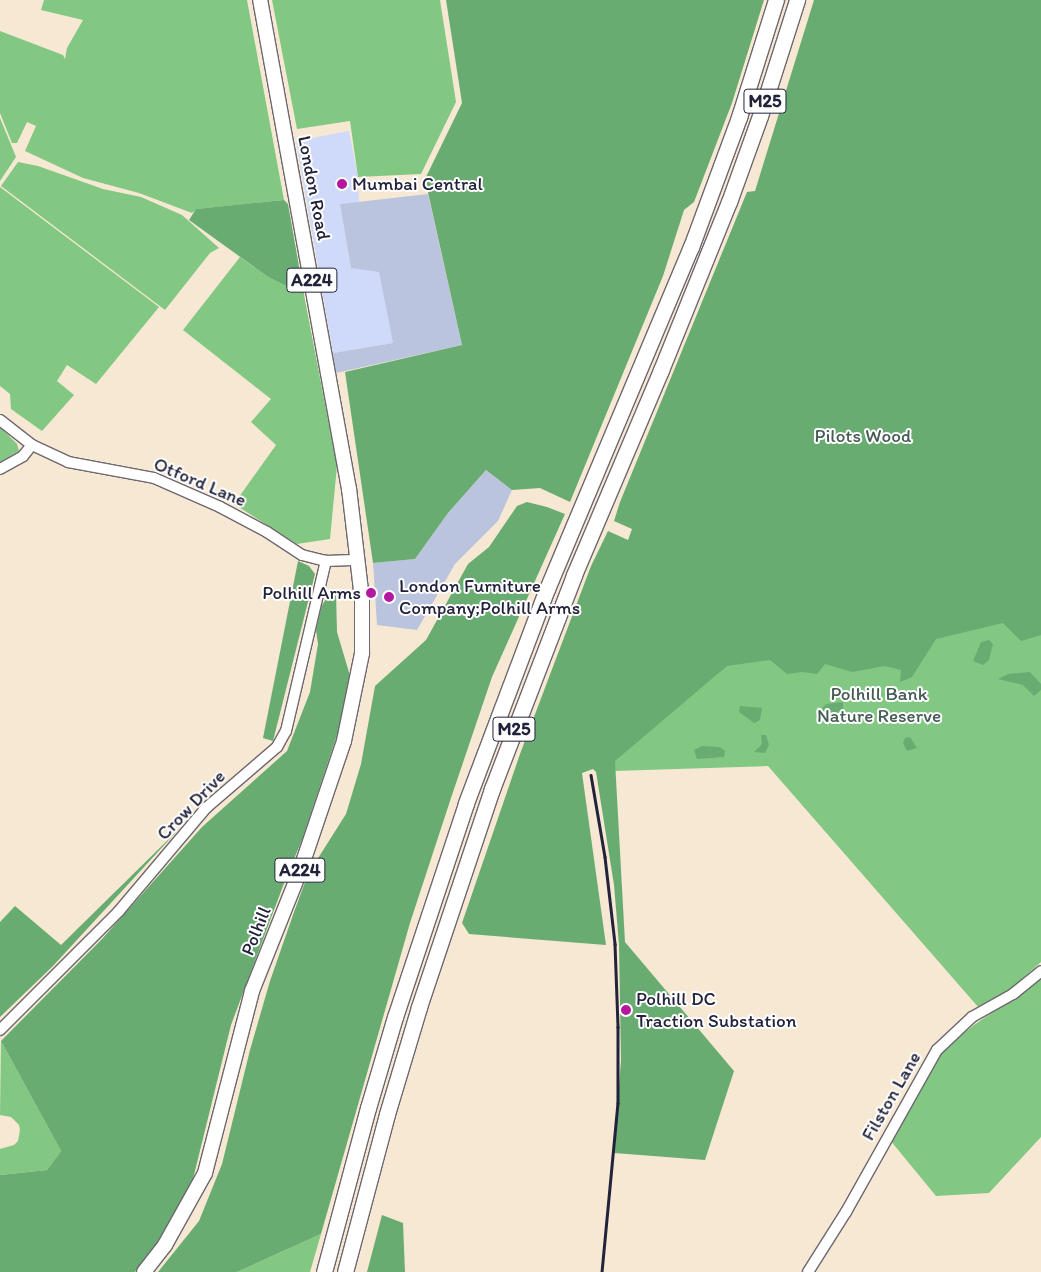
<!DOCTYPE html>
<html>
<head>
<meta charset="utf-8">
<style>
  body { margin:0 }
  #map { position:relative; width:1041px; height:1272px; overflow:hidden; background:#f7e8d3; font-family:Itim,sans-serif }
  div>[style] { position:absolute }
  .built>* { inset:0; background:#cfdafa }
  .industrial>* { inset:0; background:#bac4de }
  .green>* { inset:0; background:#82c883 }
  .forest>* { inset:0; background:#69ac71 }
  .roads { filter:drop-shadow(1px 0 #6d6770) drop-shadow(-1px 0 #6d6770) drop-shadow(0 1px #6d6770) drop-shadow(0 -1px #6d6770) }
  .minor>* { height:10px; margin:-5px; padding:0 5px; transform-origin:5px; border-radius:5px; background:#fff }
  .major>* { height:14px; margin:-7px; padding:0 7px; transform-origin:7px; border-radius:7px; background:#fff }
  .highway>* { height:15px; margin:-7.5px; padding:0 7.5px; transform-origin:7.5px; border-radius:7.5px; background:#fff }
  .rail>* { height:2.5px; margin:-1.25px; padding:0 1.25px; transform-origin:1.25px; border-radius:1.25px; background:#22223b }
  .dots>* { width:14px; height:14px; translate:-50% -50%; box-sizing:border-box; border:2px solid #fff; border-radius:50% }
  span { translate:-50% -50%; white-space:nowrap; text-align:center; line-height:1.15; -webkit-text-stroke:4px #fff; paint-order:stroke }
  .shield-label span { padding:1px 4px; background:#fff; border:1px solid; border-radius:4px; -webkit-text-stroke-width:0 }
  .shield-label { font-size:18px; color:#22223b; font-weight:700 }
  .poi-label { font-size:19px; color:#22223b }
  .left { translate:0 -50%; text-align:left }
  .right { translate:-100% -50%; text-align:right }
  .street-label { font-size:19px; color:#22223b }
  .park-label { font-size:19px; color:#445c54 }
</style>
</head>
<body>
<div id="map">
  <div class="built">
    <i style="clip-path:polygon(349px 131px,358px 177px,359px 202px,340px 204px,351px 268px,379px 271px,393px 343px,333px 353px,296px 141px)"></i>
  </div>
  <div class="industrial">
    <i style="clip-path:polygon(428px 194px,462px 345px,336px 373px,333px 353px,393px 343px,379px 272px,351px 268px,340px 204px)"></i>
    <i style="clip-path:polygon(486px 470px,512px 490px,498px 521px,455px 564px,417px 630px,377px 625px,373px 563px,415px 559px,448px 513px)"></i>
  </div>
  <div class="green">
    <i style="clip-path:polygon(44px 0,247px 0,284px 200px,197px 209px,192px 213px,139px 193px,83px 178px,25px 151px,36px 126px,27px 122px,17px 143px,12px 143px,0 113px,0 31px,63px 55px,65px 59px,67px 48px,83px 20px,41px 10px)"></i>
    <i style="clip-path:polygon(272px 0,440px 0,456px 102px,421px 174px,358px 177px,350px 121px,297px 129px)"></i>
    <i style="clip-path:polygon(0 118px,16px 157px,0 181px)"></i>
    <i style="clip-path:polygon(18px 162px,38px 166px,103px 189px,141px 197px,182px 215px,219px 248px,210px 253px,165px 310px,1px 186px)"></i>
    <i style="clip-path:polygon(0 187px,159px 307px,96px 384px,67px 365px,57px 381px,74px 395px,42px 431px,11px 409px,10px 394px,0 386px)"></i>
    <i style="clip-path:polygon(240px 257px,268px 277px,304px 295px,337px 466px,330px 539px,297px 544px,234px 504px,276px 445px,251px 422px,271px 399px,183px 330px)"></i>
    <i style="clip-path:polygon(0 427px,17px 444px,19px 451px,0 462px)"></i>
    <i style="clip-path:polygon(1041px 608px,1041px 962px,1013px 987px,979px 1008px,768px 766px,614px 771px,613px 760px,726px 664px)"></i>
    <i style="clip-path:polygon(1041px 979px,1041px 1137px,989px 1193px,936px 1196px,890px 1140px,941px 1052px,974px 1025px)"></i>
    <i style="clip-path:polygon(1px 1041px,61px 1151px,47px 1170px,0 1175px,0 1149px,14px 1145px,18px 1141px,20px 1130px,19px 1125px,11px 1117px,0 1115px)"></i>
    <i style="clip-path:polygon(321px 1234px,310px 1272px,237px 1272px)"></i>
  </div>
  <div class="forest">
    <i style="clip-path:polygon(446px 0,764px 0,732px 103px,694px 202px,684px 210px,663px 276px,570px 502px,540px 488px,512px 490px,486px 470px,448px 513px,415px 559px,373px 563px,345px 372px,462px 345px,425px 179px,462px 103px)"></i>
    <i style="clip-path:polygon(814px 0,1041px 0,1041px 635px,1021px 641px,1003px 623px,936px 639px,912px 677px,900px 682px,901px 670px,885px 666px,852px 672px,825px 664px,817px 674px,802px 672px,787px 674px,770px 660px,727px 666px,615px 761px,625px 942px,734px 1071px,705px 1160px,614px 1153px,621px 1060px,619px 945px,614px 885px,596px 772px,593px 769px,582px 773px,606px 945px,469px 934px,462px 923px,520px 754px,591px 566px,608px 531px,628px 540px,632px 529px,614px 521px,620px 502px,747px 192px,755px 191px)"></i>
    <i style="clip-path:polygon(284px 200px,288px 204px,304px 295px,268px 277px,189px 220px,196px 209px)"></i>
    <i style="clip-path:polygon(527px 502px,547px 507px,565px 514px,492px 677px,451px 798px,410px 923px,321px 1234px,237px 1272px,158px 1272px,199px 1221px,222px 1164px,250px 1050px,270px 981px,294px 912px,308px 874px,346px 814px,361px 764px,375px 686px,426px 640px,468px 564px,489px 547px,517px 506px)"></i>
    <i style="clip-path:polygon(298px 561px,309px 566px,315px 574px,273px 741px,263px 738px)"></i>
    <i style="clip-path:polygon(331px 592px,336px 592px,337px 632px,351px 679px,341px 723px,302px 840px,286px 878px,231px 1025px,191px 1187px,148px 1257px,135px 1272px,0 1272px,0 1175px,47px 1170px,61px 1151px,1px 1041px,102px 939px,202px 827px,287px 751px,310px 692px,318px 644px,316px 630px,322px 605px)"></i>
    <i style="clip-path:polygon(989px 640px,993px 644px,989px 660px,983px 665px,973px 661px,981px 642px)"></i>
    <i style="clip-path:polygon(1030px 672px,1041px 684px,1041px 690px,1034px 696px,1023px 685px,998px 679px,1008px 674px)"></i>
    <i style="clip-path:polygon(843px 702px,843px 709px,835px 714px,820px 711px,826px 704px)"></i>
    <i style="clip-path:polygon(740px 706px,762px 708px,760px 720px,754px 723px,739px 712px)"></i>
    <i style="clip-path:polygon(761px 735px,766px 735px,769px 745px,765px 753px,754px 752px,762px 744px)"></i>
    <i style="clip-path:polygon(910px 737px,917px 748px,907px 751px,903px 743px,905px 738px)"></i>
    <i style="clip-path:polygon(702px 746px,720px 747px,725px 751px,724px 757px,697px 759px,694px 750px)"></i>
    <i style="clip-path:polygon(179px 829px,53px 966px,0 1017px,0 922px,15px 906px,61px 945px)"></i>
    <i style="clip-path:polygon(382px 1215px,403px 1223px,405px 1272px,367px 1272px)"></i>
  </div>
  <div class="roads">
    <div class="minor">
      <i style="left:0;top:420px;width:41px;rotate:38deg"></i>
      <i style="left:32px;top:445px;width:40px;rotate:25deg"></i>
      <i style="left:68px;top:462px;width:87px;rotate:10.5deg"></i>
      <i style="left:154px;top:478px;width:72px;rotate:23.7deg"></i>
      <i style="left:220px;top:507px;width:53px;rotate:28deg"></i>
      <i style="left:267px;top:532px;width:42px;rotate:33.3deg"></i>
      <i style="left:302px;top:555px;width:25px;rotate:14deg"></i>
      <i style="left:326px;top:561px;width:33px;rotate:-2deg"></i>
      <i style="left:0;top:469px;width:26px;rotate:-29deg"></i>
      <i style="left:23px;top:456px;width:14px;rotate:-51deg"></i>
      <i style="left:0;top:1030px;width:168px;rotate:-45deg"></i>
      <i style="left:119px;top:911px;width:135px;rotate:-49.8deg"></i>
      <i style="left:206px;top:808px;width:94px;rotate:-40.7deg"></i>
      <i style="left:277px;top:747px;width:18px;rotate:-61deg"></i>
      <i style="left:286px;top:731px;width:175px;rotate:-76.8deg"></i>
      <i style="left:808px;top:1272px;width:71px;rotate:-57.7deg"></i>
      <i style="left:846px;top:1212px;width:186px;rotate:-60.7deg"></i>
      <i style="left:937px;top:1050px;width:48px;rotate:-43.3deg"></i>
      <i style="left:972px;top:1017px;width:47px;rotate:-29.3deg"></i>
      <i style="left:1013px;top:994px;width:36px;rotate:-39deg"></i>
    </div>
    <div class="major">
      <i style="left:144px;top:1272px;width:34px;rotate:-52deg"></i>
      <i style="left:165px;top:1245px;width:82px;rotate:-60.9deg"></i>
      <i style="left:205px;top:1173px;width:188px;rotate:-75.5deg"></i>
      <i style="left:252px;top:991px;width:129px;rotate:-68.2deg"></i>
      <i style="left:300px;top:871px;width:137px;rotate:-71.3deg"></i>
      <i style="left:344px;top:741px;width:90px;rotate:-78.4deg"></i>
      <i style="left:362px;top:653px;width:54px;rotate:-90deg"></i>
      <i style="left:362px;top:599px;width:111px;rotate:-96.7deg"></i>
      <i style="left:349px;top:489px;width:497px;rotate:-100.3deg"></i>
    </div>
    <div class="highway">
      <i style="left:324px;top:1272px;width:170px;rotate:-75deg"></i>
      <i style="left:368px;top:1108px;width:95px;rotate:-73.5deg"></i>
      <i style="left:395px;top:1017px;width:225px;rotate:-71.6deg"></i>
      <i style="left:466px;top:803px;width:229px;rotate:-69.3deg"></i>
      <i style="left:547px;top:589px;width:371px;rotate:-67.2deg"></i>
      <i style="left:691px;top:247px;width:139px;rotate:-69.7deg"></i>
      <i style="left:739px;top:117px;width:123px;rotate:-72.5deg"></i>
      <i style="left:345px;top:1272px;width:163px;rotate:-75.1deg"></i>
      <i style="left:387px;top:1114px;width:112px;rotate:-73.3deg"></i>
      <i style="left:419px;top:1007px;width:230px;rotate:-71.5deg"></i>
      <i style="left:492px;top:789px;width:229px;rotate:-69deg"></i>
      <i style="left:574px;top:575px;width:223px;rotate:-67deg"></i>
      <i style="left:661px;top:370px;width:181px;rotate:-68deg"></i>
      <i style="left:729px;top:202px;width:91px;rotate:-70.2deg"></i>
      <i style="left:760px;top:116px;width:122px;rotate:-72.3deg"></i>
    </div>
  </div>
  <div class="rail">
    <i style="left:591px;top:775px;width:83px;rotate:80.3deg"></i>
    <i style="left:605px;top:857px;width:88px;rotate:83.4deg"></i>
    <i style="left:615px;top:944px;width:83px;rotate:87.9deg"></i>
    <i style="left:618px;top:1027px;width:76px;rotate:90deg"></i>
    <i style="left:618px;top:1103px;width:170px;rotate:95.4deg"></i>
  </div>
  <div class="dots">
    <i style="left:342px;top:184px;background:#b5179e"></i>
    <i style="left:371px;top:593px;background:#b5179e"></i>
    <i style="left:389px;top:597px;background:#b5179e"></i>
    <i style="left:626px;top:1010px;background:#b5179e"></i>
  </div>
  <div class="shield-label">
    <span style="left:765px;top:101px">M25</span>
    <span style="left:312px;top:280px">A224</span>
    <span style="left:514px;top:729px">M25</span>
    <span style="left:300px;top:870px">A224</span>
  </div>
  <div class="poi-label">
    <span class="left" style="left:352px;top:184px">Mumbai Central</span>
    <span class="left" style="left:399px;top:597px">London Furniture<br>Company;Polhill Arms</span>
    <span class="right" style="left:361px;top:593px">Polhill Arms</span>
    <span class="left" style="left:636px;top:1010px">Polhill DC<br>Traction Substation</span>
  </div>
  <div class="street-label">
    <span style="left:314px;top:188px;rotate:79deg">London Road</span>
    <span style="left:200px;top:482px;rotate:23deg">Otford Lane</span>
    <span style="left:191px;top:805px;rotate:-46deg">Crow Drive</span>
    <span style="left:256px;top:931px;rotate:-68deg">Polhill</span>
    <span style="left:891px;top:1096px;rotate:-60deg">Filston Lane</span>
  </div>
  <div class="park-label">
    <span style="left:863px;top:436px">Pilots Wood</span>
    <span style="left:879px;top:705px">Polhill Bank<br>Nature Reserve</span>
  </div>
</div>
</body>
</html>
